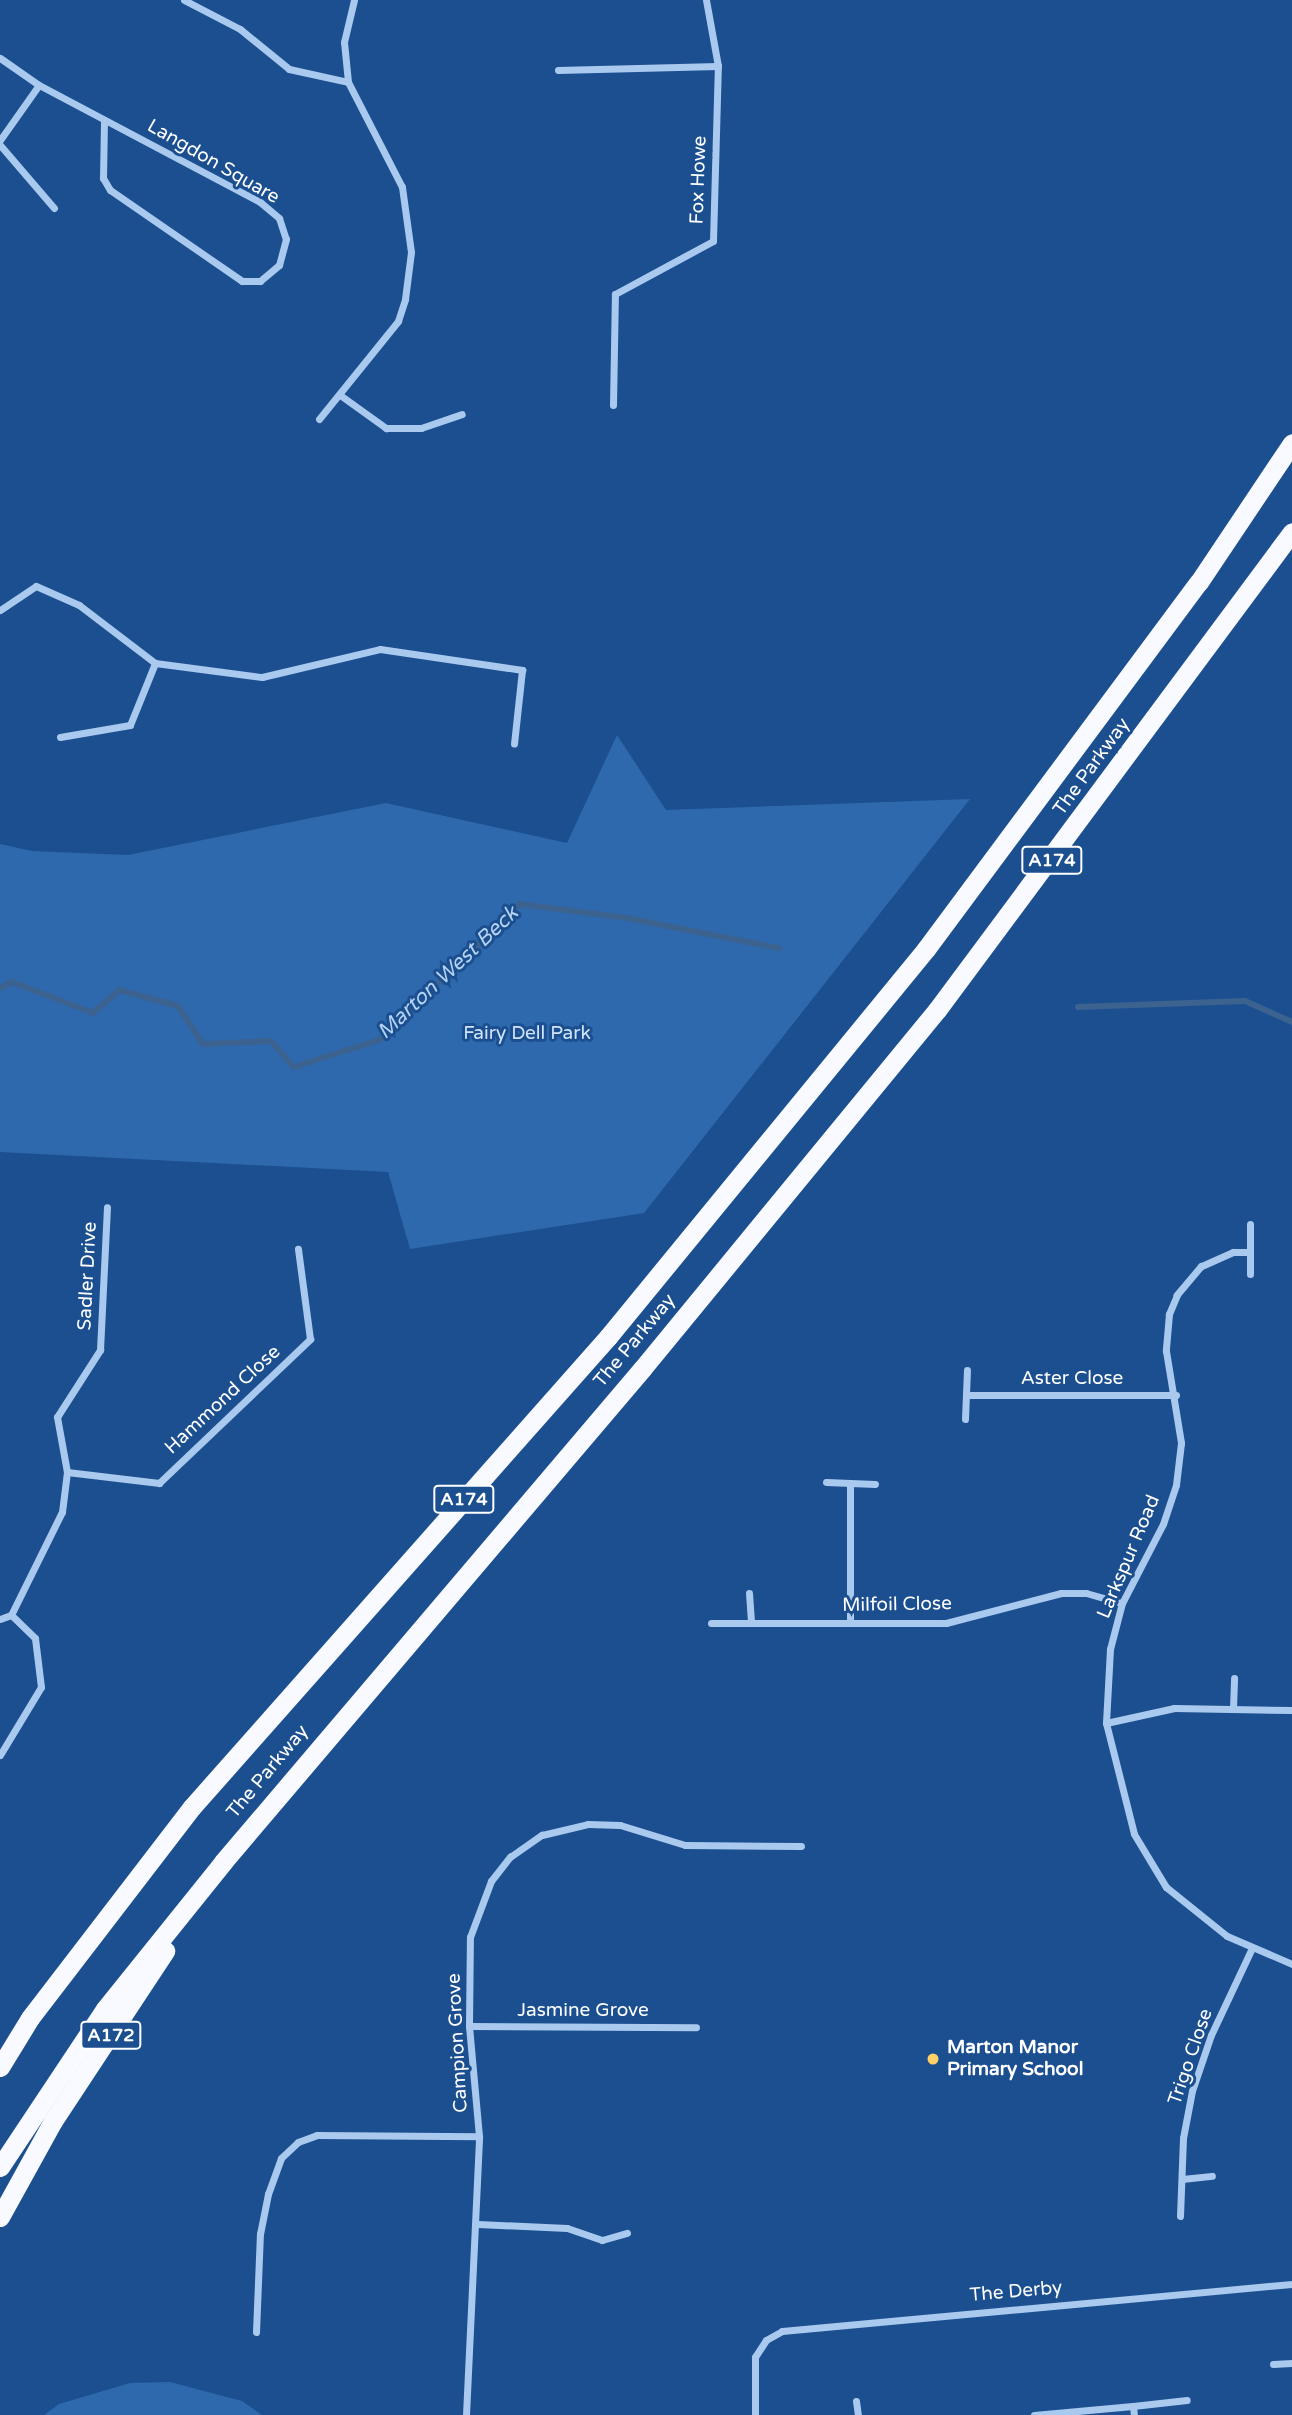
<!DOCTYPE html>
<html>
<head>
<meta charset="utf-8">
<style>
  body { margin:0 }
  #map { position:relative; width:1292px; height:2415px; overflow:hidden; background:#1b4f8f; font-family:"Varela Round",sans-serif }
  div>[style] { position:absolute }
  .green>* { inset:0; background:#2e69ad }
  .stream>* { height:6px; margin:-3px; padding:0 3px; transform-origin:3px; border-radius:3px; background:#3c6290 }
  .minor>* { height:7px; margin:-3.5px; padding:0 3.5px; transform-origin:3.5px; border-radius:3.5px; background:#a9c9ee }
  .trunk>* { height:19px; margin:-9.5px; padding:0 9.5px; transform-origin:9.5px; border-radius:9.5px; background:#f8faff }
  .dots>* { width:19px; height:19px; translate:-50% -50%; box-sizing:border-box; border:4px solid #1b4f8f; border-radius:50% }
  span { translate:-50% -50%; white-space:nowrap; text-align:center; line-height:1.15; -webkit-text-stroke:6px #1b4f8f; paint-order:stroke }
  .shield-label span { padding:2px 5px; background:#1b4f8f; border:2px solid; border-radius:5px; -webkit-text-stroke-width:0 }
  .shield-label { font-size:18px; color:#fff; font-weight:700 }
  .street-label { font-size:19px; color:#fff }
  .park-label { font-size:19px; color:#cfe3fa }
  .poi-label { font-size:19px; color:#fff; font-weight:700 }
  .left { translate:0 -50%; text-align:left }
  .water-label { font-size:21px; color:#b5d3f5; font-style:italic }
</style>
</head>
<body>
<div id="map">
  <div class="green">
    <i style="clip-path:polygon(617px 735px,666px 810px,970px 799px,644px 1213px,410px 1249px,388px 1172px,0 1152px,0 844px,32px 851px,128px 855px,386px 803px,567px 843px)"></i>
    <i style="clip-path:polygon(170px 2382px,242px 2401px,262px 2415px,44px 2415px,59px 2404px,130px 2383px)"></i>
  </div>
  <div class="stream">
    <i style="left:0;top:988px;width:13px;rotate:-27deg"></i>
    <i style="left:12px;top:982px;width:87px;rotate:20.9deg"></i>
    <i style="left:93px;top:1013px;width:35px;rotate:-41deg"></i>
    <i style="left:119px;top:990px;width:61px;rotate:15.2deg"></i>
    <i style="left:178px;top:1006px;width:45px;rotate:56.7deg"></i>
    <i style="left:203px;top:1044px;width:68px;rotate:-2.5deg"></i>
    <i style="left:271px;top:1041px;width:35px;rotate:49deg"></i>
    <i style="left:294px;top:1067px;width:89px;rotate:-17.6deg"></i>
    <i style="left:379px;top:1040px;width:196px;rotate:-44deg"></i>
    <i style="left:520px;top:904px;width:108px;rotate:7.5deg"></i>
    <i style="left:627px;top:918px;width:155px;rotate:11.2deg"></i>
    <i style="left:1078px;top:1007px;width:167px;rotate:-2.1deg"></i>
    <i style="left:1245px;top:1001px;width:51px;rotate:24.1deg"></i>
  </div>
  <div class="minor">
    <i style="left:184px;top:0;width:63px;rotate:27.4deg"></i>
    <i style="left:240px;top:29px;width:63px;rotate:39.2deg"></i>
    <i style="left:289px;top:69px;width:60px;rotate:12.4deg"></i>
    <i style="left:0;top:58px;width:47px;rotate:34.7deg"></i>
    <i style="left:39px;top:85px;width:250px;rotate:27.9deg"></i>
    <i style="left:260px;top:202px;width:25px;rotate:40deg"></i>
    <i style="left:279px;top:218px;width:22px;rotate:72deg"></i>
    <i style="left:286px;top:239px;width:27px;rotate:105deg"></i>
    <i style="left:279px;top:265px;width:25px;rotate:140deg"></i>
    <i style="left:260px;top:281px;width:18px;rotate:180deg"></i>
    <i style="left:242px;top:281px;width:160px;rotate:-145.4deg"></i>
    <i style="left:110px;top:190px;width:14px;rotate:-120deg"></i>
    <i style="left:103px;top:178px;width:58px;rotate:-89deg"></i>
    <i style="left:558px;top:70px;width:160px;rotate:-1.4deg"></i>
    <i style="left:0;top:140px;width:67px;rotate:-54.7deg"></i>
    <i style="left:0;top:145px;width:83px;rotate:49.4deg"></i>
    <i style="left:340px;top:395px;width:57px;rotate:35.7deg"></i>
    <i style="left:386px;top:428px;width:35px"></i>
    <i style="left:421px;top:428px;width:43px;rotate:-18.9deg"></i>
    <i style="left:613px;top:405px;width:111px;rotate:-89deg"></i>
    <i style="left:615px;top:294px;width:111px;rotate:-28.4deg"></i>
    <i style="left:713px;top:241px;width:175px;rotate:-88.4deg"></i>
    <i style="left:718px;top:66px;width:67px;rotate:-100.3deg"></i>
    <i style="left:319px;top:419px;width:126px;rotate:-51.1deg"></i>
    <i style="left:398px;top:321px;width:23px;rotate:-72deg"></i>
    <i style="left:405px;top:299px;width:47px;rotate:-82.7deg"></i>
    <i style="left:411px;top:252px;width:66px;rotate:-97.9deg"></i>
    <i style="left:402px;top:187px;width:118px;rotate:-117.2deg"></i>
    <i style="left:348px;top:82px;width:40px;rotate:-95.7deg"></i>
    <i style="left:344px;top:42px;width:43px;rotate:-76.6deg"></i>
    <i style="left:0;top:610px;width:43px;rotate:-33.7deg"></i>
    <i style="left:36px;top:586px;width:47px;rotate:23.8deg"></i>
    <i style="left:79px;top:605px;width:96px;rotate:37.3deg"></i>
    <i style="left:155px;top:663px;width:108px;rotate:7.5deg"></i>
    <i style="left:262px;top:677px;width:121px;rotate:-13.3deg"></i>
    <i style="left:380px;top:649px;width:144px;rotate:8.4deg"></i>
    <i style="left:522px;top:670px;width:74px;rotate:96.2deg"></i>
    <i style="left:60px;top:737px;width:71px;rotate:-9.7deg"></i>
    <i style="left:130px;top:725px;width:67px;rotate:-68deg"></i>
    <i style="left:1249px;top:1252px;width:16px;rotate:180deg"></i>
    <i style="left:1233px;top:1252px;width:35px;rotate:156deg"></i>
    <i style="left:1201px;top:1266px;width:38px;rotate:130deg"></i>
    <i style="left:1177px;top:1295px;width:21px;rotate:113deg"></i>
    <i style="left:1169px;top:1314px;width:37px;rotate:95deg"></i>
    <i style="left:1166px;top:1351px;width:93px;rotate:80.7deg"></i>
    <i style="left:1181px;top:1443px;width:42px;rotate:96.8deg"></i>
    <i style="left:1176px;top:1485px;width:41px;rotate:108.4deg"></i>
    <i style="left:1163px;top:1524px;width:89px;rotate:117.4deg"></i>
    <i style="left:1122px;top:1603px;width:48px;rotate:104.6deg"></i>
    <i style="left:1110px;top:1649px;width:74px;rotate:93.1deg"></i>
    <i style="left:1106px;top:1723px;width:114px;rotate:75.8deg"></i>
    <i style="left:1134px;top:1834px;width:62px;rotate:58.9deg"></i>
    <i style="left:1166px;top:1887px;width:78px;rotate:38.8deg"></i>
    <i style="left:1227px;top:1936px;width:71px;rotate:23.3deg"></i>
    <i style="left:1250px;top:1274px;width:50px;rotate:-90deg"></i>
    <i style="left:967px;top:1395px;width:209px"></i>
    <i style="left:965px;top:1419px;width:49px;rotate:-87.7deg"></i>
    <i style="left:67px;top:1472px;width:93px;rotate:6.8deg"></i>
    <i style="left:159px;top:1483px;width:209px;rotate:-43.6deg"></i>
    <i style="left:310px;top:1339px;width:91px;rotate:-97.6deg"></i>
    <i style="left:826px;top:1482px;width:49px;rotate:2.3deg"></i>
    <i style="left:749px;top:1593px;width:29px;rotate:86deg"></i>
    <i style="left:11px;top:1615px;width:115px;rotate:-63.7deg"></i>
    <i style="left:62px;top:1512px;width:40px;rotate:-82.9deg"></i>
    <i style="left:67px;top:1472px;width:56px;rotate:-100.3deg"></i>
    <i style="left:57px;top:1417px;width:80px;rotate:-57.3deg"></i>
    <i style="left:100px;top:1350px;width:143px;rotate:-87.2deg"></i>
    <i style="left:0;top:1619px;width:12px;rotate:-20deg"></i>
    <i style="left:850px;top:1622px;width:139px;rotate:-90deg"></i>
    <i style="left:711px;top:1623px;width:235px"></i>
    <i style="left:946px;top:1623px;width:119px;rotate:-14.6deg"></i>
    <i style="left:1061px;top:1593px;width:25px"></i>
    <i style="left:1086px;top:1593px;width:37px;rotate:16deg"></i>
    <i style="left:1233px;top:1709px;width:31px;rotate:-88deg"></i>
    <i style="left:1106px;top:1723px;width:70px;rotate:-12.4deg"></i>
    <i style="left:1174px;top:1708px;width:118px;rotate:1deg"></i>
    <i style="left:0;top:1755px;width:79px;rotate:-58.9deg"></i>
    <i style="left:41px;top:1687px;width:49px;rotate:-97deg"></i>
    <i style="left:35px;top:1638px;width:33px;rotate:-136deg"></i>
    <i style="left:469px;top:2026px;width:227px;rotate:0.3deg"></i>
    <i style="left:1182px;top:2179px;width:30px;rotate:-6deg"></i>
    <i style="left:1180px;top:2216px;width:78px;rotate:-87.8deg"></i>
    <i style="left:1183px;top:2138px;width:48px;rotate:-79.2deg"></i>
    <i style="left:1192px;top:2091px;width:59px;rotate:-71.3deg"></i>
    <i style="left:1211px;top:2035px;width:94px;rotate:-64.8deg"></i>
    <i style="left:478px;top:2224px;width:89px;rotate:2.6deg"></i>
    <i style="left:567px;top:2228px;width:37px;rotate:19deg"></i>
    <i style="left:602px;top:2240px;width:26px;rotate:-16deg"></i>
    <i style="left:256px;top:2332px;width:98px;rotate:-87.7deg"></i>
    <i style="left:260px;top:2234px;width:41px;rotate:-78.7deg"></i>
    <i style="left:268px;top:2194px;width:38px;rotate:-70deg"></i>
    <i style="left:281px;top:2158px;width:23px;rotate:-43deg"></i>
    <i style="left:298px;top:2142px;width:20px;rotate:-20deg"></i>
    <i style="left:317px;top:2135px;width:162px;rotate:0.4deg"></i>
    <i style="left:1273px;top:2364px;width:19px;rotate:-3deg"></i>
    <i style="left:856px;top:2401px;width:14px;rotate:82deg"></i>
    <i style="left:1133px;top:2406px;width:54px;rotate:-6.3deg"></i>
    <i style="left:466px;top:2415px;width:279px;rotate:-87.3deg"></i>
    <i style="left:479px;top:2136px;width:110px;rotate:-95.2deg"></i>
    <i style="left:469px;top:2026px;width:89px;rotate:-89.4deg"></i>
    <i style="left:470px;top:1937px;width:60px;rotate:-69.4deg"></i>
    <i style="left:491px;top:1881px;width:31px;rotate:-52deg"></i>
    <i style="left:510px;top:1857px;width:39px;rotate:-35deg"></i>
    <i style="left:542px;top:1835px;width:47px;rotate:-13.4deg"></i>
    <i style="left:588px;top:1824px;width:32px;rotate:2deg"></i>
    <i style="left:620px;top:1825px;width:68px;rotate:17.1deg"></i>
    <i style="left:685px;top:1845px;width:116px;rotate:0.5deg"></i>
    <i style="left:755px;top:2415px;width:58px;rotate:-90deg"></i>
    <i style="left:755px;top:2357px;width:20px;rotate:-57deg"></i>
    <i style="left:766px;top:2340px;width:18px;rotate:-29deg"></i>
    <i style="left:782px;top:2331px;width:512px;rotate:-5.27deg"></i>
    <i style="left:1034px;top:2415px;width:99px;rotate:-5.2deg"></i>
    <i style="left:1133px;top:2406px;width:9px;rotate:84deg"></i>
  </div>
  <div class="trunk">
    <i style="left:0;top:2067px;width:57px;rotate:-58.5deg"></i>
    <i style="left:30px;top:2018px;width:266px;rotate:-52.5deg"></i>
    <i style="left:192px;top:1807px;width:628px;rotate:-48.49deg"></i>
    <i style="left:608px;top:1337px;width:502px;rotate:-50.66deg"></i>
    <i style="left:926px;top:949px;width:457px;rotate:-53.4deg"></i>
    <i style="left:1199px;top:582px;width:167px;rotate:-56.2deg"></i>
    <i style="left:0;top:2167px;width:190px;rotate:-56.4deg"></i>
    <i style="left:105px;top:2009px;width:189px;rotate:-51.2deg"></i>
    <i style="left:223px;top:1862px;width:647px;rotate:-49.64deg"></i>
    <i style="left:642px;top:1369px;width:465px;rotate:-50.6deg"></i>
    <i style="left:937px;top:1010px;width:595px;rotate:-53.4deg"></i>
    <i style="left:0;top:2217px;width:110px;rotate:-61.1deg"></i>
    <i style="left:53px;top:2121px;width:204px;rotate:-56.6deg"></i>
  </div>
  <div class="dots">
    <i style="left:933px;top:2059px;background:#ffd166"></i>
  </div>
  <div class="shield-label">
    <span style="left:1052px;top:860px">A174</span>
    <span style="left:464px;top:1499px">A174</span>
    <span style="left:111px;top:2035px">A172</span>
  </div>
  <div class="street-label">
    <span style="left:213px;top:162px;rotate:30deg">Langdon Square</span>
    <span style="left:699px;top:180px;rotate:-88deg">Fox Howe</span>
    <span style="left:1092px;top:767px;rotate:-54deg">The Parkway</span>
    <span style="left:88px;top:1276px;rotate:-87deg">Sadler Drive</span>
    <span style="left:635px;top:1341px;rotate:-50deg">The Parkway</span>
    <span style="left:1072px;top:1379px">Aster Close</span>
    <span style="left:223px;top:1400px;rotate:-43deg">Hammond Close</span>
    <span style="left:1129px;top:1557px;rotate:-67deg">Larkspur Road</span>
    <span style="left:897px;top:1605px;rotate:-1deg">Milfoil Close</span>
    <span style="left:268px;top:1772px;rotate:-50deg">The Parkway</span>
    <span style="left:583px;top:2011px">Jasmine Grove</span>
    <span style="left:458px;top:2043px;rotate:-93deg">Campion Grove</span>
    <span style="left:1191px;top:2057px;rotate:-71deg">Trigo Close</span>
    <span style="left:1016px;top:2292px;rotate:-5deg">The Derby</span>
  </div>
  <div class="park-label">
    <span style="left:527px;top:1034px">Fairy Dell Park</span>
  </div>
  <div class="poi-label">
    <span class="left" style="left:947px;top:2059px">Marton Manor<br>Primary School</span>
  </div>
  <div class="water-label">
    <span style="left:448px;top:973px;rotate:-43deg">Marton West Beck</span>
  </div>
</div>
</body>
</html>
